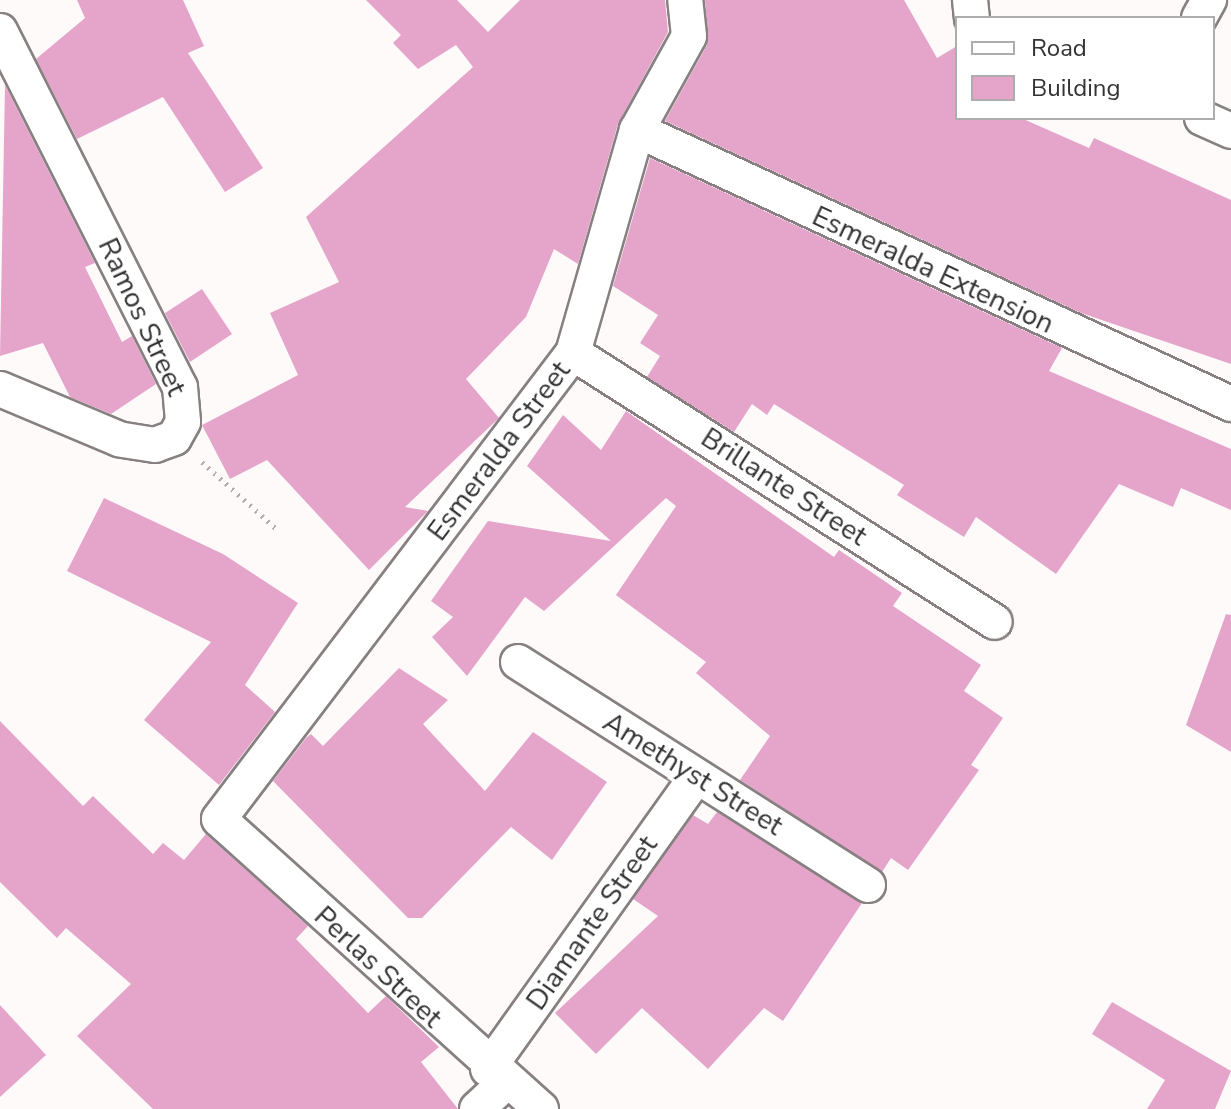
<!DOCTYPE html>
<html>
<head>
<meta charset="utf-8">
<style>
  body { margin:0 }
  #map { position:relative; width:1231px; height:1109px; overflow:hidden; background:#fefafa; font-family:"Nunito Sans",sans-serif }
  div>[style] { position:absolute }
  .building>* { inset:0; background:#e5a5cb }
  .path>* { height:5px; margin-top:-2.5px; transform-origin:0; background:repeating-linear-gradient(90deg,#b2aeae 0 2px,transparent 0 8px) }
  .roads { filter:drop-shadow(2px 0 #888080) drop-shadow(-2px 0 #888080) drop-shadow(0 2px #888080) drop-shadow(0 -2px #888080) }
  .street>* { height:34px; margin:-17px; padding:0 17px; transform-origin:17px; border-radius:17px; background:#fff }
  span { translate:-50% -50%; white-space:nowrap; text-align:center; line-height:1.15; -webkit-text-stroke:7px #fff; paint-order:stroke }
  .street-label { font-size:28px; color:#353232 }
  .legend { position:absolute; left:955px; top:16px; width:260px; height:104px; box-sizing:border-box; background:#fff; border:2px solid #aeadad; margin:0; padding:10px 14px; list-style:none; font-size:24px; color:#353232 }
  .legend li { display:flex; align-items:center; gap:16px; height:40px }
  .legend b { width:40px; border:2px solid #aeadad }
</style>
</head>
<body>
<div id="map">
  <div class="building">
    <i style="clip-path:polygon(77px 0,183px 0,204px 46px,188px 53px,263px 168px,225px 192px,163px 97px,77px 139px,36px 59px,85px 18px)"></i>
    <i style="clip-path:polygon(366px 0,457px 0,488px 32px,520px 0,665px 0,668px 32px,618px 124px,578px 264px,554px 249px,526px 317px,466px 379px,499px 418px,405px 507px,428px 511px,369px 570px,267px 460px,230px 479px,202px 425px,298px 375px,270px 313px,339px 282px,306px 217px,473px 67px,456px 45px,418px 69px,393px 43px,401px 35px)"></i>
    <i style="clip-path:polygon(705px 0,904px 0,937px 58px,957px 46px,957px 118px,1021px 118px,1089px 148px,1094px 138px,1231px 200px,1231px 364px,1081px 313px,665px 121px,707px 45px)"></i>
    <i style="clip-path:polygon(5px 85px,95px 263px,85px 267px,122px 342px,132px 336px,156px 384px,111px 414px,70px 397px,43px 343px,0 356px)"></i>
    <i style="clip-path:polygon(650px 158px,1062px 348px,1049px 371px,1231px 449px,1231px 510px,1181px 488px,1173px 507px,1119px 484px,1056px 574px,976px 517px,964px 537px,897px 495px,904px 485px,774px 404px,767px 415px,752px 404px,734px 432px,647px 377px,660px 356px,640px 343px,658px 315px,613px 286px)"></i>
    <i style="clip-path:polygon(202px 289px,232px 334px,190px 362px,165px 313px)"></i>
    <i style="clip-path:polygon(626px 411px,834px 557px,839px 550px,902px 593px,893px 606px,981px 665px,964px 691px,1003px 718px,971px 765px,979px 770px,908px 870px,891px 858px,882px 872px,740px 780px,770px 736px,696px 673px,706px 662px,616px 595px,676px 506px,666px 498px,544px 611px,525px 597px,467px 676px,432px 637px,453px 617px,431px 601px,488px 521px,611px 541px,527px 466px,563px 415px,601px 450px)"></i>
    <i style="clip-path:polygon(104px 498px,223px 554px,298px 603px,245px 685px,275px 712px,219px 785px,144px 720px,211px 642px,67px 571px)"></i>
    <i style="clip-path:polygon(1226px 614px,1231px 615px,1231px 752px,1186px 725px)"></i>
    <i style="clip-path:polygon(399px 668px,448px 700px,423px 724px,485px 791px,533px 732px,607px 782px,552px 860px,511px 827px,422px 918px,408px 918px,273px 781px,306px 738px,311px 734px,323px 746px)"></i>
    <i style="clip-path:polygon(0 721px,83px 806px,93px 796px,153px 854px,163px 843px,184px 860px,206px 834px,308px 926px,296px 939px,368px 1013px,386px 996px,439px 1047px,421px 1062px,458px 1109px,153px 1109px,77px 1036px,131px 984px,66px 928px,57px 938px,0 882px)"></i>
    <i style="clip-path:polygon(717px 812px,862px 903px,783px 1021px,764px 1008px,708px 1069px,642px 1008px,596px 1054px,555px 1013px,658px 916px,633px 899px,693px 815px,708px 824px)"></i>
    <i style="clip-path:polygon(1112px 1002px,1231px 1071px,1215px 1109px,1147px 1109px,1165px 1080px,1092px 1034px)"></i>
    <i style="clip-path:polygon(0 1005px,46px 1055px,0 1097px)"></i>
  </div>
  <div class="path">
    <i style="left:202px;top:462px;width:103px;rotate:41.9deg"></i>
  </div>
  <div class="roads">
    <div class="street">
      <i style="left:970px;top:0;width:18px;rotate:84deg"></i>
      <i style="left:1199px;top:18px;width:21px;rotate:-61deg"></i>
      <i style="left:0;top:31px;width:399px;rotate:63.2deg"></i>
      <i style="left:180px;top:387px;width:35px;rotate:85deg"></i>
      <i style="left:183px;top:422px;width:18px;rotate:119deg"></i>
      <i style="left:174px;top:438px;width:20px;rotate:160deg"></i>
      <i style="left:155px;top:445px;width:36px;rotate:-171deg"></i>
      <i style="left:119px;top:439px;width:129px;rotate:-157.2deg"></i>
      <i style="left:1202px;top:118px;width:32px;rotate:24deg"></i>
      <i style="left:637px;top:130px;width:654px;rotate:24.76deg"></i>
      <i style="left:573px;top:353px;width:500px;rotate:32.52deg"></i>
      <i style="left:518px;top:662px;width:415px;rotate:32.5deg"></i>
      <i style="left:488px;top:1069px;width:359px;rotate:-54.5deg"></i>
      <i style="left:477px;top:1109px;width:38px;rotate:-43deg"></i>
      <i style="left:541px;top:1109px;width:433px;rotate:-138deg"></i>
      <i style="left:219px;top:819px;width:585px;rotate:-52.78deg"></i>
      <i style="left:573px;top:353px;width:232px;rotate:-74deg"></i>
      <i style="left:637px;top:130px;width:107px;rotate:-61deg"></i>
      <i style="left:689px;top:36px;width:36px;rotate:-96deg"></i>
    </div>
  </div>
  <div class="street-label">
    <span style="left:933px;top:270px;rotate:25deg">Esmeralda Extension</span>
    <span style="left:142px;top:317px;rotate:65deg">Ramos Street</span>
    <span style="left:499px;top:451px;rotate:-53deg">Esmeralda Street</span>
    <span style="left:784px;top:487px;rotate:33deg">Brillante Street</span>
    <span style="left:693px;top:774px;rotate:32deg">Amethyst Street</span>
    <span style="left:592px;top:923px;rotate:-55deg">Diamante Street</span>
    <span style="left:378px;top:967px;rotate:43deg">Perlas Street</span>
  </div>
  <ul class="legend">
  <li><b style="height:10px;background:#fff"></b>Road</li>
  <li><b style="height:22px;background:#e5a5cb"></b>Building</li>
  </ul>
</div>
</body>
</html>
